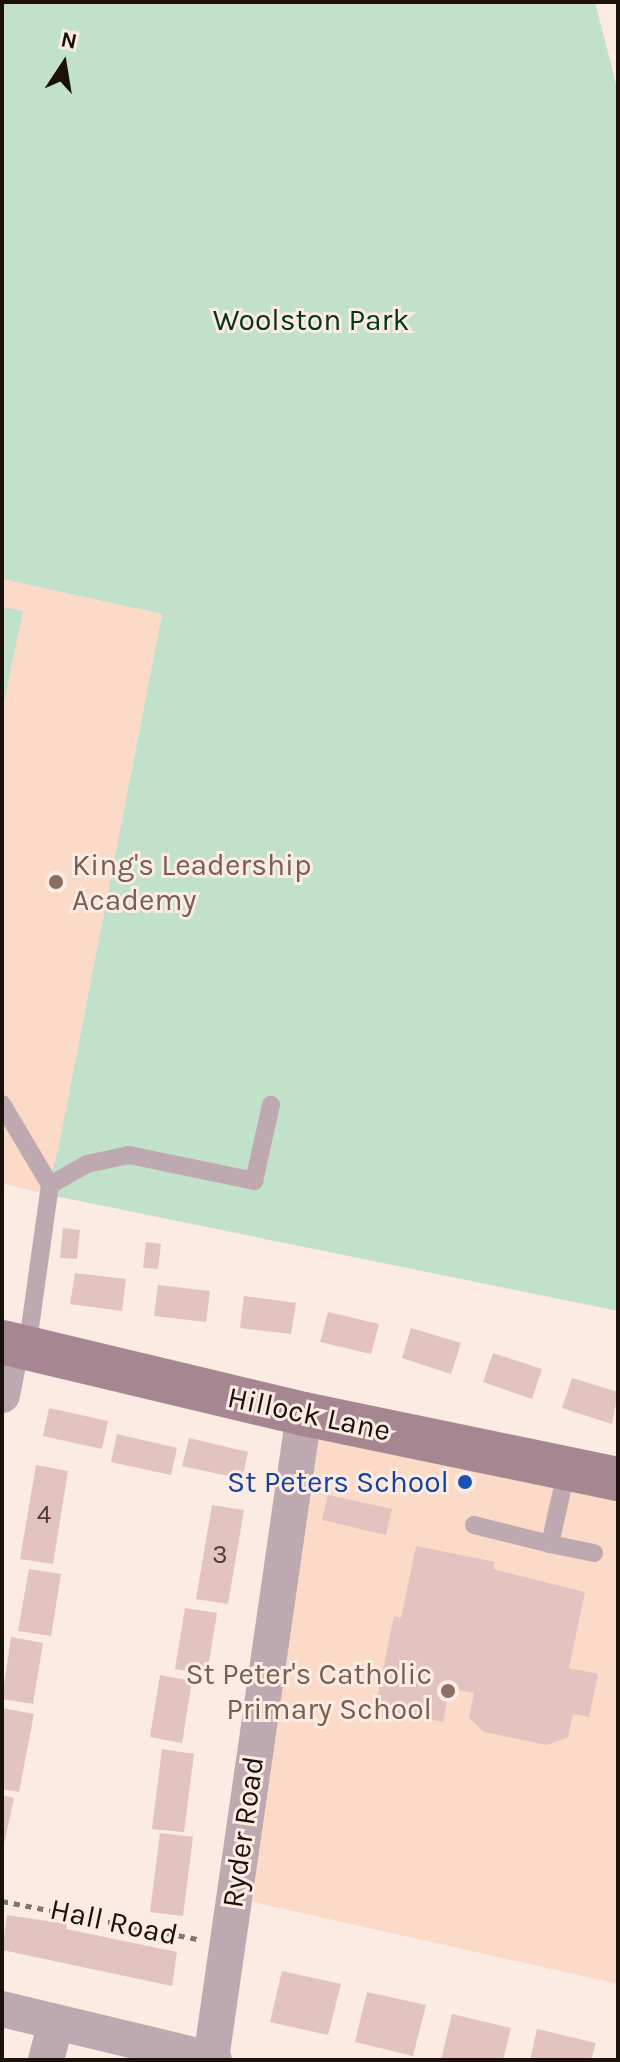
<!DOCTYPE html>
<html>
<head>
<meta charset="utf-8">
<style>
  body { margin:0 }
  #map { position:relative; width:620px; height:2062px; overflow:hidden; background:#fbebe2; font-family:Karla,sans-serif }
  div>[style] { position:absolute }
  .built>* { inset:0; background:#fcdac8 }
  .green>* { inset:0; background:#c2e1cb }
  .building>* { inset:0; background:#e2c3bf }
  .path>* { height:5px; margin-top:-2.5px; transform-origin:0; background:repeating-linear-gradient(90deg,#81756f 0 6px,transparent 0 12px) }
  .lane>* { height:18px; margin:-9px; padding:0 9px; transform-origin:9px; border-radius:9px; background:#bfa9b0 }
  .street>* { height:36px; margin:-18px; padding:0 18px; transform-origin:18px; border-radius:18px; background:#bfa9b0 }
  .secondary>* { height:44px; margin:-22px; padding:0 22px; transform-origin:22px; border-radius:22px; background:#a68791 }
  .dots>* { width:22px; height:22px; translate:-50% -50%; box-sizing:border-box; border:4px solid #fbebe2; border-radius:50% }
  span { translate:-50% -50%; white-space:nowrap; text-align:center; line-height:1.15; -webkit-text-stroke:6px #fbebe2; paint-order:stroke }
  .number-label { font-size:26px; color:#4c3e3a }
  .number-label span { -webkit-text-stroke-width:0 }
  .park-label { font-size:30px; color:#003419 }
  .education-label { font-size:30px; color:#785e54 }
  .left { translate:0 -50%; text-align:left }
  .right { translate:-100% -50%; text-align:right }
  .street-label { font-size:30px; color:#1a110d }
  .transit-label { font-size:30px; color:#164399 }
  .frame { position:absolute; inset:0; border:4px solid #1a110d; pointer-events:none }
  .north { position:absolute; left:24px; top:24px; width:80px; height:80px; -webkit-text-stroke:6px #fbebe2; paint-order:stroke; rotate:12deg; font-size:22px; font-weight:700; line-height:32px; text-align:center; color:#1a110d }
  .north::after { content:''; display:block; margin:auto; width:28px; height:36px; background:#1a110d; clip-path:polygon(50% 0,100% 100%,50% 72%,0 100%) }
</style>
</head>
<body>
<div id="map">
  <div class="built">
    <i style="clip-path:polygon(2px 579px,162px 614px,58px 1150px,45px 1194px,2px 1183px)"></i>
    <i style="clip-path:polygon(308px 1421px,618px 1479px,618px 1984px,253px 1902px)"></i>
  </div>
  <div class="green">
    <i style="clip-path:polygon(2px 2px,595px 2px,618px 92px,618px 1311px,45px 1194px,58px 1150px,162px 614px,2px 579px)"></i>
    <i style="clip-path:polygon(2px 607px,23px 611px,2px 712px)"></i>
  </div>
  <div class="building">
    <i style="clip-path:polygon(63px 1228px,80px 1230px,77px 1259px,60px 1258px)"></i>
    <i style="clip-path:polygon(146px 1242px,161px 1244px,158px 1269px,143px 1268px)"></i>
    <i style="clip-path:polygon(75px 1273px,126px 1279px,122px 1311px,70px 1304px)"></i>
    <i style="clip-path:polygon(158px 1285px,210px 1291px,206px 1322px,154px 1316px)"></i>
    <i style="clip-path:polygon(244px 1296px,296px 1303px,291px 1334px,240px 1328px)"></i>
    <i style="clip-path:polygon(328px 1312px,379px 1324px,371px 1354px,320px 1342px)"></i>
    <i style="clip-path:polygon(411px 1328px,461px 1343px,451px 1374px,402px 1358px)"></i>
    <i style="clip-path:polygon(493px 1353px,542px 1369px,532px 1399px,483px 1382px)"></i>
    <i style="clip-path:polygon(572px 1378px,618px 1392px,612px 1424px,562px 1408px)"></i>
    <i style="clip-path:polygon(49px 1408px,108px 1421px,102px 1449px,43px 1436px)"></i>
    <i style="clip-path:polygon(117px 1434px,177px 1448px,171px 1475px,111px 1462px)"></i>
    <i style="clip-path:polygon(189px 1438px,248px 1452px,242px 1479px,182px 1466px)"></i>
    <i style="clip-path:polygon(36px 1465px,68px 1471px,53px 1564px,20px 1559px)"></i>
    <i style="clip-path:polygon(328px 1495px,392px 1509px,386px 1535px,322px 1520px)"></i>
    <i style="clip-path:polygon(212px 1505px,244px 1510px,228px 1604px,196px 1599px)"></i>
    <i style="clip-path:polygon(416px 1546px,495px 1562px,493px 1569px,585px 1592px,569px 1668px,598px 1674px,589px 1717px,573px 1714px,568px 1737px,547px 1745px,484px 1732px,469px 1718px,474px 1693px,450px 1688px,443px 1722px,375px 1708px,394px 1616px,401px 1618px)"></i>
    <i style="clip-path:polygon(29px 1569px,61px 1574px,51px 1636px,18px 1631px)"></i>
    <i style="clip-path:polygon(185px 1608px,217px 1613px,207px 1674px,175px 1669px)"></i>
    <i style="clip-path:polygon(11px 1637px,43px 1643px,33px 1704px,2px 1699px)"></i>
    <i style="clip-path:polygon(160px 1675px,192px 1681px,182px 1743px,150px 1737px)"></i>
    <i style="clip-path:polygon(2px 1708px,34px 1714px,19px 1792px,2px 1789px)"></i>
    <i style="clip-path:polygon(162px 1749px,194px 1754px,184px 1832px,152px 1829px)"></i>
    <i style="clip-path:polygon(2px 1795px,14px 1798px,3px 1849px,2px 1849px)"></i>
    <i style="clip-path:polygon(160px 1833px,193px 1837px,183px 1916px,150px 1912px)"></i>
    <i style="clip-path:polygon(7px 1915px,67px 1924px,66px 1929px,177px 1952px,172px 1986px,2px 1950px)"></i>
    <i style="clip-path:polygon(282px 1971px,341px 1984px,328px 2035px,270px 2022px)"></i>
    <i style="clip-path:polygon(367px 1992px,426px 2005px,413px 2056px,355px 2042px)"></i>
    <i style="clip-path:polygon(452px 2014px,511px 2028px,503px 2060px,441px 2060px)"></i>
    <i style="clip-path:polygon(537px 2029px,596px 2043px,591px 2060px,530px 2060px)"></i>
  </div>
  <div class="path">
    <i style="left:2px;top:1901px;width:199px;rotate:11deg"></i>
  </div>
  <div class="lane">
    <i style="left:2px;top:1104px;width:94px;rotate:59.3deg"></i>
    <i style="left:50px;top:1185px;width:165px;rotate:98deg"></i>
    <i style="left:50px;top:1185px;width:43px;rotate:-29.6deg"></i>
    <i style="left:87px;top:1164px;width:43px;rotate:-12.1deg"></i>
    <i style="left:129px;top:1155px;width:128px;rotate:11.7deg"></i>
    <i style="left:254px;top:1181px;width:78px;rotate:-77.4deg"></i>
    <i style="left:474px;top:1525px;width:78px;rotate:14deg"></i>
    <i style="left:550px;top:1544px;width:78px;rotate:-77.4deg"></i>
    <i style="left:550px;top:1544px;width:45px;rotate:11.6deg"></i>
  </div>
  <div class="street">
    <i style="left:2px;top:1395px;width:52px;rotate:-78.9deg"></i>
    <i style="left:2px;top:2009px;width:218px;rotate:13.5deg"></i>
    <i style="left:211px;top:2059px;width:652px;rotate:-81.8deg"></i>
    <i style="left:46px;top:2060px;width:38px;rotate:-75deg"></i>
  </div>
  <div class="secondary">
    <i style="left:2px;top:1342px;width:310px;rotate:13.4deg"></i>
    <i style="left:304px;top:1414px;width:321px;rotate:11.7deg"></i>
  </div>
  <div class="dots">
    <i style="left:56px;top:882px;background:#8d6e63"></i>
    <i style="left:465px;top:1482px;background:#1a4fb4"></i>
    <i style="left:448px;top:1691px;background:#8d6e63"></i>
  </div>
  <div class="number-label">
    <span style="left:44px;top:1515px">4</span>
    <span style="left:220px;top:1555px">3</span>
  </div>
  <div class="park-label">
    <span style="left:311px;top:320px">Woolston Park</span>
  </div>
  <div class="education-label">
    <span class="left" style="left:72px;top:882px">King's Leadership<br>Academy</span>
    <span class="right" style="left:432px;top:1691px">St Peter's Catholic<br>Primary School</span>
  </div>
  <div class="street-label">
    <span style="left:309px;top:1414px;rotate:12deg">Hillock Lane</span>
    <span style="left:243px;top:1832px;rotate:-82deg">Ryder Road</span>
    <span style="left:114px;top:1922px;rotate:12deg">Hall Road</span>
  </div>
  <div class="transit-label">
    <span class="right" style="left:449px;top:1482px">St Peters School</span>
  </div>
  <div class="frame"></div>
  <div class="north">N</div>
</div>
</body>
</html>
